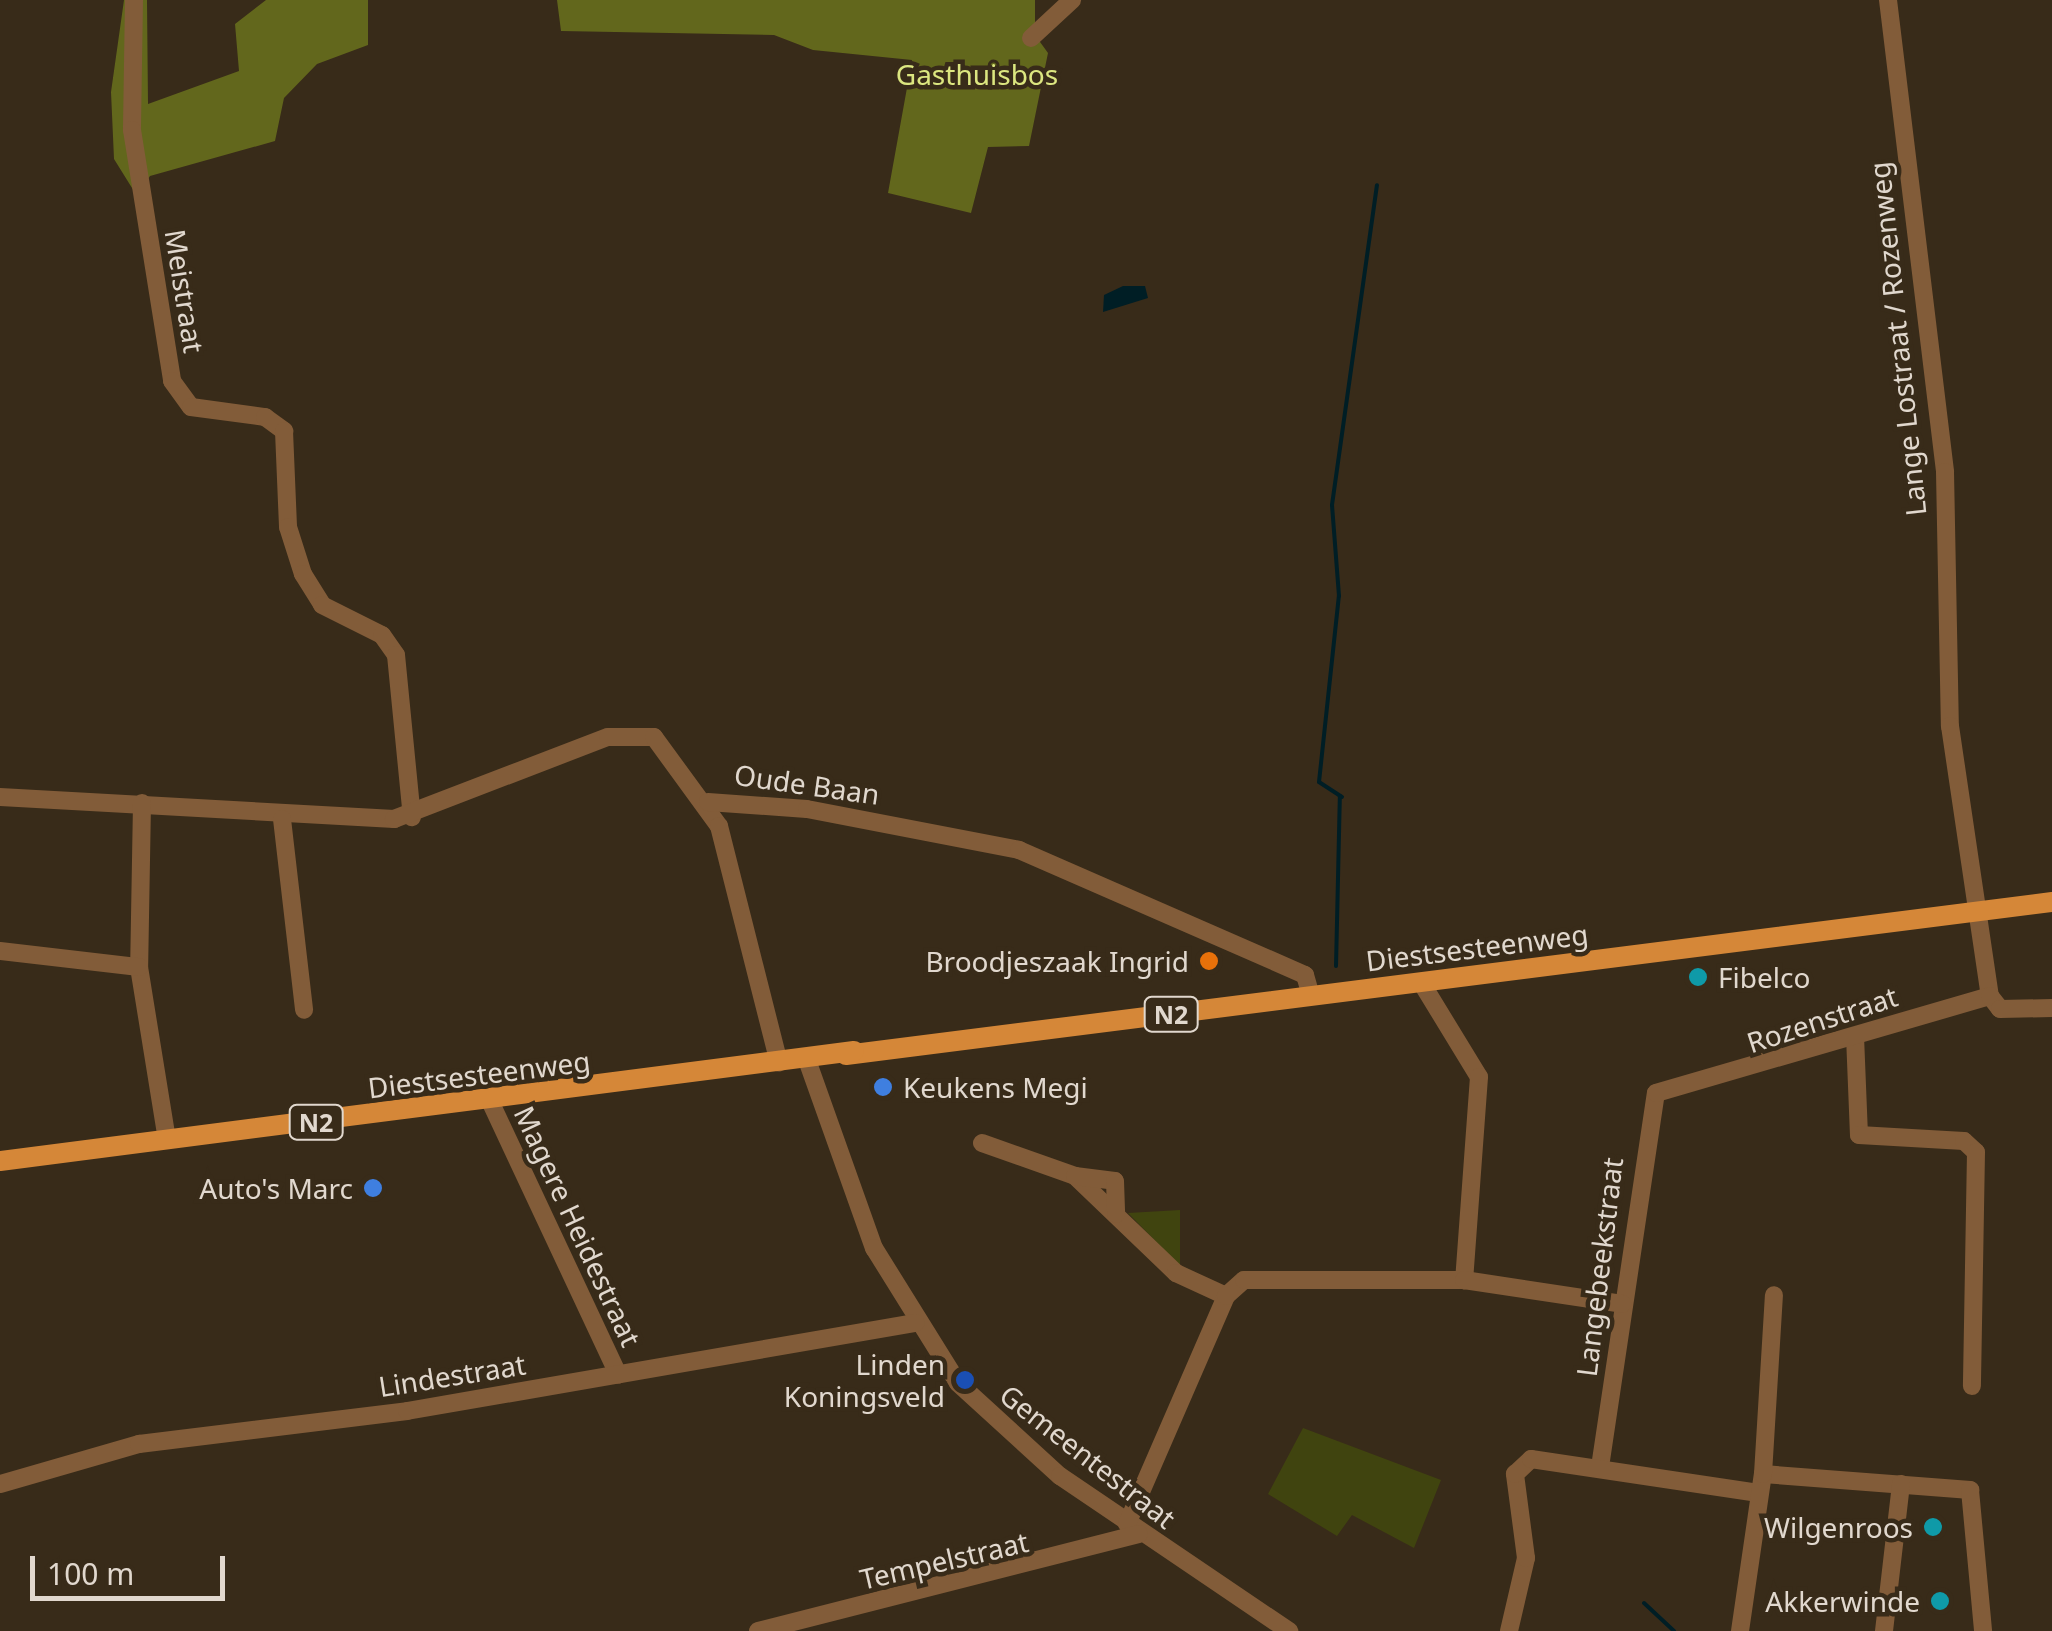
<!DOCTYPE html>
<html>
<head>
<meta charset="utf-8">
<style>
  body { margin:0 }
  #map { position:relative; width:2052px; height:1631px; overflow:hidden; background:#382b19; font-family:"Noto Sans",sans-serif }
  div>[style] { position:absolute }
  .green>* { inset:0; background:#40440f }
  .forest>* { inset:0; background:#62671c }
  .water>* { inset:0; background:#001e25 }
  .stream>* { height:4px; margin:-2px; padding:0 2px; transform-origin:2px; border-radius:2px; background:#001e25 }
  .minor>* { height:18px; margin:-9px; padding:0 9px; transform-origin:9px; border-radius:9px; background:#825c39 }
  .major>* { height:20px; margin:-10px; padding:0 10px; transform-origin:10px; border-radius:10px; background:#d58738 }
  .dots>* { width:28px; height:28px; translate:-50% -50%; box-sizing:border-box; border:5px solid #382b19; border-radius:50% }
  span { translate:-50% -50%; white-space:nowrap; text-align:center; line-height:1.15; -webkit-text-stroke:9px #382b19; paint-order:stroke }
  .shield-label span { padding:2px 8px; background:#382b19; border:2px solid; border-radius:8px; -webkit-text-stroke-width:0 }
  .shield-label { font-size:25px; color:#e1d8ce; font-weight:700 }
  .park-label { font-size:28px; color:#dce680 }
  .street-label { font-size:28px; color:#e1d8ce }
  .poi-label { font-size:28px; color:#e1d8ce }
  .right { translate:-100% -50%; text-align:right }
  .left { translate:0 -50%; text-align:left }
  .scale { position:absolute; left:30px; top:1556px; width:195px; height:45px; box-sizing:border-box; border:5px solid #e1d8ce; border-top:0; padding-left:12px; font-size:30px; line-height:35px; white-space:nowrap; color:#e1d8ce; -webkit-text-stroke:8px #382b19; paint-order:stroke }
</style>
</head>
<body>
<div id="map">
  <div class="green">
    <i style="clip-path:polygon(1180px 1210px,1180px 1266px,1128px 1213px)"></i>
    <i style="clip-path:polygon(1303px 1428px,1441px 1480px,1414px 1548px,1352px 1515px,1337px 1536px,1268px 1494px)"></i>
  </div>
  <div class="forest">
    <i style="clip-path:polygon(124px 0,147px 0,148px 104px,239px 71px,235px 24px,266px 0,368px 0,368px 45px,317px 64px,284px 98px,275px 141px,150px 176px,137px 196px,114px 159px,111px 92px)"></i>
    <i style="clip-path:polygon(557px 0,1035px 0,1035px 35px,1048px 53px,1029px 146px,988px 147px,971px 213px,888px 193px,912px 60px,813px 50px,774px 35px,561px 31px)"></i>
  </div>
  <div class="water">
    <i style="clip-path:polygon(1123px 286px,1145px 286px,1148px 298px,1103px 312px,1104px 295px)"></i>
  </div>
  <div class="stream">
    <i style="left:1342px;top:797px;width:27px;rotate:-147deg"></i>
    <i style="left:1319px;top:782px;width:187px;rotate:-83.9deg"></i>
    <i style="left:1339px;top:596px;width:91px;rotate:-94.4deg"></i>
    <i style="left:1332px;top:505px;width:323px;rotate:-82deg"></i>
    <i style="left:1336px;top:966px;width:170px;rotate:-88.7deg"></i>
    <i style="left:1644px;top:1603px;width:41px;rotate:43deg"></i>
  </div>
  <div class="minor">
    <i style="left:134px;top:0;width:130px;rotate:90.9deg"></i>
    <i style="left:132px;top:130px;width:254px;rotate:80.9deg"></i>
    <i style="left:172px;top:381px;width:32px;rotate:54deg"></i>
    <i style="left:191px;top:407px;width:75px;rotate:7.7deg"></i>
    <i style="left:265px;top:417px;width:24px;rotate:36deg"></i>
    <i style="left:284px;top:431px;width:96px;rotate:87.6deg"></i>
    <i style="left:288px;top:527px;width:49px;rotate:72.3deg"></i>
    <i style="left:303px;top:574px;width:36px;rotate:58deg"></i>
    <i style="left:322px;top:605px;width:67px;rotate:26.6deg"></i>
    <i style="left:382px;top:635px;width:24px;rotate:55deg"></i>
    <i style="left:396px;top:655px;width:163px;rotate:84.4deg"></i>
    <i style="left:1888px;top:0;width:475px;rotate:83.1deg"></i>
    <i style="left:1945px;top:472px;width:254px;rotate:88.9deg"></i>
    <i style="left:1950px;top:726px;width:273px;rotate:81.6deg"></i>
    <i style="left:1031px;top:38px;width:56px;rotate:-42.8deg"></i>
    <i style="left:0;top:797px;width:395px;rotate:3.2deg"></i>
    <i style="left:394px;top:819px;width:229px;rotate:-21deg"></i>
    <i style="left:608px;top:737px;width:46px"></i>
    <i style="left:654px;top:737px;width:110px;rotate:53.9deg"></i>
    <i style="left:719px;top:826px;width:244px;rotate:75.8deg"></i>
    <i style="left:708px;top:802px;width:99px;rotate:4deg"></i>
    <i style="left:807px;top:809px;width:216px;rotate:10.9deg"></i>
    <i style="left:1019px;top:850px;width:312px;rotate:23.6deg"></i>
    <i style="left:1305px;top:975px;width:22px;rotate:74deg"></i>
    <i style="left:142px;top:803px;width:164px;rotate:91deg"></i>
    <i style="left:139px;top:967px;width:175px;rotate:80.8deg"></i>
    <i style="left:282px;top:819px;width:192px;rotate:83.4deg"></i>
    <i style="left:0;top:951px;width:140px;rotate:6.6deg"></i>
    <i style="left:1421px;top:982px;width:111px;rotate:58.6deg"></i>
    <i style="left:1479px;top:1077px;width:204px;rotate:94.2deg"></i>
    <i style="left:1855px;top:1036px;width:99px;rotate:87.7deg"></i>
    <i style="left:1859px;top:1135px;width:105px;rotate:3.3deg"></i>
    <i style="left:1964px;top:1141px;width:16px;rotate:43deg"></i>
    <i style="left:1976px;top:1152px;width:234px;rotate:91deg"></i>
    <i style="left:807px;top:1060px;width:200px;rotate:70.4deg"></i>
    <i style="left:874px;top:1248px;width:159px;rotate:58.1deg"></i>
    <i style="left:958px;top:1383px;width:138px;rotate:42.4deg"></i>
    <i style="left:1060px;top:1476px;width:277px;rotate:34.1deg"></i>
    <i style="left:490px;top:1101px;width:302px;rotate:64.9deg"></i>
    <i style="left:982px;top:1143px;width:99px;rotate:19.5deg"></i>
    <i style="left:1075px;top:1176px;width:140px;rotate:43.8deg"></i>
    <i style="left:1176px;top:1273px;width:55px;rotate:24.7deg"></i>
    <i style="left:1075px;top:1176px;width:40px;rotate:7.1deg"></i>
    <i style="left:1115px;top:1181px;width:33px;rotate:88deg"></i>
    <i style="left:1600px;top:1467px;width:378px;rotate:-81.5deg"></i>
    <i style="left:1656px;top:1093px;width:348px;rotate:-16.2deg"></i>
    <i style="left:1990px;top:996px;width:16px;rotate:52deg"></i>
    <i style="left:2000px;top:1009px;width:52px;rotate:-1.1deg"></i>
    <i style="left:1763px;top:1474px;width:208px;rotate:4.4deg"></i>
    <i style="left:1970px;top:1490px;width:142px;rotate:84.7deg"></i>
    <i style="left:0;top:1484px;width:145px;rotate:-16.1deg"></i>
    <i style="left:139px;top:1444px;width:270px;rotate:-7deg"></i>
    <i style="left:407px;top:1411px;width:516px;rotate:-9.83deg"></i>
    <i style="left:1127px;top:1524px;width:249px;rotate:-66.5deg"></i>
    <i style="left:1226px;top:1296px;width:24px;rotate:-42deg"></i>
    <i style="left:1244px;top:1280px;width:220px"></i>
    <i style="left:1464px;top:1280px;width:160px;rotate:8.6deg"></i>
    <i style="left:758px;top:1631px;width:393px;rotate:-14.3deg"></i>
    <i style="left:1509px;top:1631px;width:75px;rotate:-76.9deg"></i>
    <i style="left:1526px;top:1558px;width:85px;rotate:-97.5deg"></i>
    <i style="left:1515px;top:1474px;width:22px;rotate:-43deg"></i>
    <i style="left:1531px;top:1459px;width:230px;rotate:8.5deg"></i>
    <i style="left:1740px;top:1631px;width:159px;rotate:-81.7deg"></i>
    <i style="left:1763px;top:1474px;width:179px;rotate:-86.5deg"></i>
    <i style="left:1884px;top:1631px;width:148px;rotate:-83.4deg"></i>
  </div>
  <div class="major">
    <i style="left:846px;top:1055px;width:1216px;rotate:-7.23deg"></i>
    <i style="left:0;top:1161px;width:861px;rotate:-7.34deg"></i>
  </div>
  <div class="dots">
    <i style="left:1209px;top:961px;background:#e8710a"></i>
    <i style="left:1698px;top:977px;background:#0f9aa8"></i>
    <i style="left:883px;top:1087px;background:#3f7fe0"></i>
    <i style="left:373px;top:1188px;background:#3f7fe0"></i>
    <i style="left:965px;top:1380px;background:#1a4fb4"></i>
    <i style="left:1933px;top:1527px;background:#0f9aa8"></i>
    <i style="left:1940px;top:1601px;background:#0f9aa8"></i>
  </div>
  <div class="shield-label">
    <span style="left:1171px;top:1014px">N2</span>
    <span style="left:316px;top:1122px">N2</span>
  </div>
  <div class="park-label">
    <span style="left:977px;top:74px">Gasthuisbos</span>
  </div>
  <div class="street-label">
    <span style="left:185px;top:291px;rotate:81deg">Meistraat</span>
    <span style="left:1897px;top:339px;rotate:-96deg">Lange Lostraat / Rozenweg</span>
    <span style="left:807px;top:784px;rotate:8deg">Oude Baan</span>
    <span style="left:1477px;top:947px;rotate:-7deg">Diestsesteenweg</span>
    <span style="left:1822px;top:1019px;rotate:-18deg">Rozenstraat</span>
    <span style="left:479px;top:1074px;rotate:-7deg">Diestsesteenweg</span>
    <span style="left:578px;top:1226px;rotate:65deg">Magere Heidestraat</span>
    <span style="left:1599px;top:1267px;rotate:-83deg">Langebeekstraat</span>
    <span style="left:452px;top:1375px;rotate:-9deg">Lindestraat</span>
    <span style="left:1088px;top:1456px;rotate:38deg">Gemeentestraat</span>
    <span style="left:944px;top:1560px;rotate:-13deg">Tempelstraat</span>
  </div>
  <div class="poi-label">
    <span class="right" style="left:1189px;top:961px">Broodjeszaak Ingrid</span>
    <span class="left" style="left:1718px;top:977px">Fibelco</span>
    <span class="left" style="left:903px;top:1087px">Keukens Megi</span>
    <span class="right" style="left:353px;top:1188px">Auto's Marc</span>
    <span class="right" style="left:945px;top:1380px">Linden<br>Koningsveld</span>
    <span class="right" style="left:1913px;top:1527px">Wilgenroos</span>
    <span class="right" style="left:1920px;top:1601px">Akkerwinde</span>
  </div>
  <div class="scale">100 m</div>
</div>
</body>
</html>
